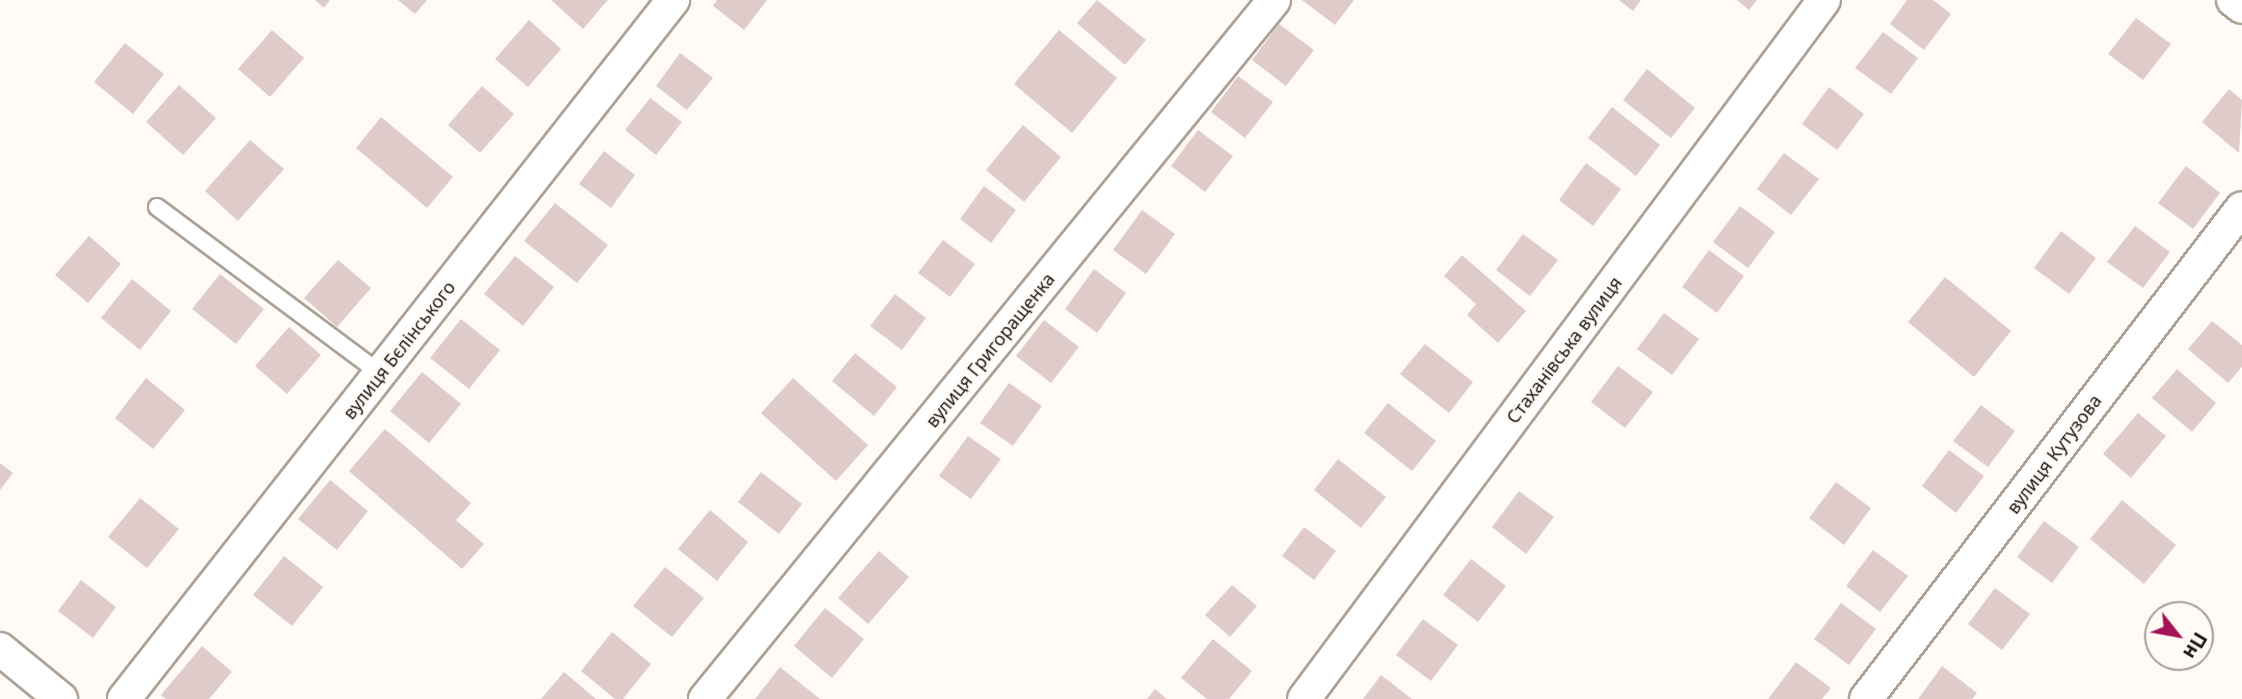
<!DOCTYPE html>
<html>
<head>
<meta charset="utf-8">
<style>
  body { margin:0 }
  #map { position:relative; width:2242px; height:699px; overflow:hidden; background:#fffaf5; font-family:"Noto Sans",sans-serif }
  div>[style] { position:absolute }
  .building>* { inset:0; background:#dfccca }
  .roads { filter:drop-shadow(2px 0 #aca195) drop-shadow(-2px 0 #aca195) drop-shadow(0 2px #aca195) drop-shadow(0 -2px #aca195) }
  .service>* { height:16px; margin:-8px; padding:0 8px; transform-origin:8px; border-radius:8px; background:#fff }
  .minor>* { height:32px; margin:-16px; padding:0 16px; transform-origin:16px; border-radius:16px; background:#fff }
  span { translate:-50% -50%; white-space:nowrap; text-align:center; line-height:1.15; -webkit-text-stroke:6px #fffaf5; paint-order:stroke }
  .street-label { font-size:18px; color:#1a1511 }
  .north { position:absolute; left:2144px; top:601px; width:70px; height:70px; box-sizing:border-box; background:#fffaf5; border:2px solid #a39e9a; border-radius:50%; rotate:121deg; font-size:19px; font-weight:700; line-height:28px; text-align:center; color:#1a1511 }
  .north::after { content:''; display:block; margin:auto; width:24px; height:32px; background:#a41456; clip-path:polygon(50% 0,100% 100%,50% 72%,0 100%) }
</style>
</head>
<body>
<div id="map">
  <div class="building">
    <i style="clip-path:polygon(315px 0,330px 0,324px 8px)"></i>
    <i style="clip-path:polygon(398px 0,427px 0,415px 14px)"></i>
    <i style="clip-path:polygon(551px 0,608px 0,583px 29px)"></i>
    <i style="clip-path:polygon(717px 0,767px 0,744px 30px,713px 6px)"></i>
    <i style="clip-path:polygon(1097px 0,1146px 40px,1125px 65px,1077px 23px)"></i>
    <i style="clip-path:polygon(1302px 0,1354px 0,1335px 25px)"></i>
    <i style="clip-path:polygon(1619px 0,1641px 0,1633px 11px)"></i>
    <i style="clip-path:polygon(1737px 0,1757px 0,1749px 10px)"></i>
    <i style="clip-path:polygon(1907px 0,1933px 0,1951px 14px,1924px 50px,1890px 24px)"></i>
    <i style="clip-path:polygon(2136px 18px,2171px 44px,2143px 80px,2108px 54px)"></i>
    <i style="clip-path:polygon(529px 20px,561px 49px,528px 87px,495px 59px)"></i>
    <i style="clip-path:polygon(1279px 24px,1314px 50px,1286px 86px,1252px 60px)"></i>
    <i style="clip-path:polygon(272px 30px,304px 58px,270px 97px,238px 69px)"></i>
    <i style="clip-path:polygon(1059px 30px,1117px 78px,1072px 133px,1014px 84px)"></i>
    <i style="clip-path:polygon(1883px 32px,1918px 58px,1891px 94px,1855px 68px)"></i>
    <i style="clip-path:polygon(125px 43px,164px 74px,133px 114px,94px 82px)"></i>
    <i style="clip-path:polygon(680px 53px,713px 78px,687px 110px,656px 86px)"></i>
    <i style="clip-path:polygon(1647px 69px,1695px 108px,1671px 138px,1623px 100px)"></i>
    <i style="clip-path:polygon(1238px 76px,1273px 102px,1245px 138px,1211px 112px)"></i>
    <i style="clip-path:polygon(179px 85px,216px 118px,183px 155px,146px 122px)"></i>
    <i style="clip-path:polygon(482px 86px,514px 114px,480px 153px,448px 125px)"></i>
    <i style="clip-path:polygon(1829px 87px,1864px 114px,1837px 150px,1802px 124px)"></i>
    <i style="clip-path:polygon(2229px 89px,2242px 100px,2239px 153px,2202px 122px)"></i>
    <i style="clip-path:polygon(650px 98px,682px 122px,656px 155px,625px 130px)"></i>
    <i style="clip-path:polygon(1612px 107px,1660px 145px,1636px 176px,1588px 138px)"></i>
    <i style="clip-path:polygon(381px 117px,453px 177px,427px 208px,356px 148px)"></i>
    <i style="clip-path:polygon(1023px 125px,1061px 157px,1024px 202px,986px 170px)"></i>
    <i style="clip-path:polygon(1198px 130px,1233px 156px,1205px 192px,1171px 166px)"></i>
    <i style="clip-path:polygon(250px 140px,284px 169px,238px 221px,205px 191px)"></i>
    <i style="clip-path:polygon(604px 151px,635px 175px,611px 208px,579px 184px)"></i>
    <i style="clip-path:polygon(1784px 153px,1819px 179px,1791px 215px,1757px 189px)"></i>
    <i style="clip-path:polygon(1586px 163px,1621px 189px,1593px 226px,1559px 200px)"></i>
    <i style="clip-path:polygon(2186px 166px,2220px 193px,2193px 229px,2158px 203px)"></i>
    <i style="clip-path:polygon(984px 186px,1016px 210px,991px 243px,960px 219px)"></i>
    <i style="clip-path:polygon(555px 203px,608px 245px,577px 283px,524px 241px)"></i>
    <i style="clip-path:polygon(1740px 206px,1775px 232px,1748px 268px,1713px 242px)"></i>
    <i style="clip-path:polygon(1142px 210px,1175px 234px,1146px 274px,1113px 250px)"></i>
    <i style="clip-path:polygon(2135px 226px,2170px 252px,2143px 288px,2107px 262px)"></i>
    <i style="clip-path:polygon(2061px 231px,2096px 258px,2069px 294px,2034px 268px)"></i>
    <i style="clip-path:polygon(1523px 234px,1558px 260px,1530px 296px,1496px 270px)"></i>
    <i style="clip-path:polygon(89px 236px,121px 264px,88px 303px,55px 275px)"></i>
    <i style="clip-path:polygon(943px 240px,975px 264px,950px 297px,918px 273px)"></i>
    <i style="clip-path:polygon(1709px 250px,1744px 276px,1717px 313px,1682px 287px)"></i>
    <i style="clip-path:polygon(1462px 255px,1526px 311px,1498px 343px,1467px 315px,1476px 304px,1444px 276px)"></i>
    <i style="clip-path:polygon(515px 256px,554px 287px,523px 326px,484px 294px)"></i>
    <i style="clip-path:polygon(338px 260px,371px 288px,337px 327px,304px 298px)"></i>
    <i style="clip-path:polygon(1094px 269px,1126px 293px,1097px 333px,1065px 309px)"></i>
    <i style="clip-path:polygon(220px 274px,264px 309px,236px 344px,192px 309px)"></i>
    <i style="clip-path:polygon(1945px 277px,2011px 331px,1974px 377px,1908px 322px)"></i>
    <i style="clip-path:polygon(132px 279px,171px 311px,140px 350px,101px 318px)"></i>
    <i style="clip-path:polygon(895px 294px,926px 318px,902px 350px,870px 326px)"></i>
    <i style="clip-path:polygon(1664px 313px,1699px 339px,1672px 375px,1637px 349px)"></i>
    <i style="clip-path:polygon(461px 319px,500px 350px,469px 389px,430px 358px)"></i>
    <i style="clip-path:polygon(1044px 320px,1079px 347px,1051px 383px,1016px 356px)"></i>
    <i style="clip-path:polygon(2212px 321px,2242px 345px,2242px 367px,2228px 383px,2188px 349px)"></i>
    <i style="clip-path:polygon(289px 327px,321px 355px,287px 394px,255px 366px)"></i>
    <i style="clip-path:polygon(1425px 344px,1473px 382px,1449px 413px,1400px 374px)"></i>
    <i style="clip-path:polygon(855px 353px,897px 387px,874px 416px,832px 381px)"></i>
    <i style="clip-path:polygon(1618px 366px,1653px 392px,1625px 428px,1591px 402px)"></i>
    <i style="clip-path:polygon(2177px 369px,2216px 403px,2192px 432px,2152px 398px)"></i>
    <i style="clip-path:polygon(422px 372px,461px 404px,429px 443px,390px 411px)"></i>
    <i style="clip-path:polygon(146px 378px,185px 410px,153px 449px,115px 418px)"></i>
    <i style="clip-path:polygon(793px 378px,868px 445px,836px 481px,761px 413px)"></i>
    <i style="clip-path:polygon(1009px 383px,1042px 406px,1013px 446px,980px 423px)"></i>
    <i style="clip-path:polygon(1388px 403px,1436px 441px,1412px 471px,1364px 433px)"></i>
    <i style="clip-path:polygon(1981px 405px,2015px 431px,1988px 467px,1953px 441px)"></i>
    <i style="clip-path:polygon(2138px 413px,2166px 436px,2131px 478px,2103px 454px)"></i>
    <i style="clip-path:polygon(385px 429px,471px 503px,456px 520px,484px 544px,462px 569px,349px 471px)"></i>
    <i style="clip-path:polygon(968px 436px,1001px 459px,971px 499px,939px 476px)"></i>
    <i style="clip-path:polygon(1949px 450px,1984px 476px,1956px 513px,1922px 486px)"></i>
    <i style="clip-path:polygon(1338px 459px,1386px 497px,1361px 528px,1314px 490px)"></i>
    <i style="clip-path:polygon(0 463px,13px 473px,0 490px)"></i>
    <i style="clip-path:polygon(761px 472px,802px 504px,779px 534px,738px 502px)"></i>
    <i style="clip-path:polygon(330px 480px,368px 511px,337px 550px,298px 519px)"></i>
    <i style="clip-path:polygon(1836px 482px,1871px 508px,1844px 545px,1809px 518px)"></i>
    <i style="clip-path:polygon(1519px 491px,1554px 517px,1526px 554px,1492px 527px)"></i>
    <i style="clip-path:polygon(140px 498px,179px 529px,147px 568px,108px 537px)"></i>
    <i style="clip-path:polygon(2122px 500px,2176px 545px,2144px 584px,2090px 539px)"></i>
    <i style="clip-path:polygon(710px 510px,748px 542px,717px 581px,678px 549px)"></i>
    <i style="clip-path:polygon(2044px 521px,2079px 547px,2052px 583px,2017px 557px)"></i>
    <i style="clip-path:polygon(1304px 527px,1336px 551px,1314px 580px,1282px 556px)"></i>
    <i style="clip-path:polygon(1873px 550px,1908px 576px,1880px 612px,1846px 586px)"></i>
    <i style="clip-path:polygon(879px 551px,909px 577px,868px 624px,838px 598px)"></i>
    <i style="clip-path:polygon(284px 556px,323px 587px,292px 626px,253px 595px)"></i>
    <i style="clip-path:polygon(1471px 559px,1506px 586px,1478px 622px,1443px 595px)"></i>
    <i style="clip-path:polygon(665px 567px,704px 598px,672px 637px,633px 606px)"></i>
    <i style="clip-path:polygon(81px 580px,116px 607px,93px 638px,58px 611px)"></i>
    <i style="clip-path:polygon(1232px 585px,1257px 606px,1230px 637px,1205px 615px)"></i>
    <i style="clip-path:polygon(1995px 588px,2030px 614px,2002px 650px,1968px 624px)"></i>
    <i style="clip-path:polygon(1841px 603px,1876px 629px,1849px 665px,1814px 639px)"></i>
    <i style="clip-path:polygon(825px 608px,864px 639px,832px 678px,794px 646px)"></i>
    <i style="clip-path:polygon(1423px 619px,1458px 645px,1431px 681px,1396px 655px)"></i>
    <i style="clip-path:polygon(612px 632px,651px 664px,623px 699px,615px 699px,581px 671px)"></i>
    <i style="clip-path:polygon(1213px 639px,1252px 671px,1229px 699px,1207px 699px,1181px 678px)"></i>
    <i style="clip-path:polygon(202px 646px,232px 672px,209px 699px,166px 699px,161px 695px)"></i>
    <i style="clip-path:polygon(1796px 662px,1831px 688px,1822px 699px,1768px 699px)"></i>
    <i style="clip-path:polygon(1942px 666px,1977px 693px,1972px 699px,1918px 699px)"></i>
    <i style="clip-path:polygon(780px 667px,820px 699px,755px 699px)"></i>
    <i style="clip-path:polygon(564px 672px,596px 699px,541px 699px)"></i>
    <i style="clip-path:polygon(1381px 675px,1412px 699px,1363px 699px)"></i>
    <i style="clip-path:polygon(1155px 689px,1167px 699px,1147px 699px)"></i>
  </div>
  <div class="roads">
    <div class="service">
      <i style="left:157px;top:207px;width:278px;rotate:36.7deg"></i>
    </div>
    <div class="minor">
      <i style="left:2233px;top:0;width:11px;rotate:38deg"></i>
      <i style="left:0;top:649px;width:79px;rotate:39.3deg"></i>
      <i style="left:124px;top:699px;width:889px;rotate:-51.85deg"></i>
      <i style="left:705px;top:699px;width:901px;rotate:-50.85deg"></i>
      <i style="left:1304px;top:699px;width:871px;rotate:-53.35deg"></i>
      <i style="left:1866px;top:699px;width:618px;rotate:-52.56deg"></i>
    </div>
  </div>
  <div class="street-label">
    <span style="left:399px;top:350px;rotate:-52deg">вулиця Бєлінського</span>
    <span style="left:990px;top:350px;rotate:-51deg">вулиця Григоращенка</span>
    <span style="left:1564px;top:350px;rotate:-53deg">Стаханівська вулиця</span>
    <span style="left:2054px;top:454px;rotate:-53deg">вулиця Кутузова</span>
  </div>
  <div class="north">Пн</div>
</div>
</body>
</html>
